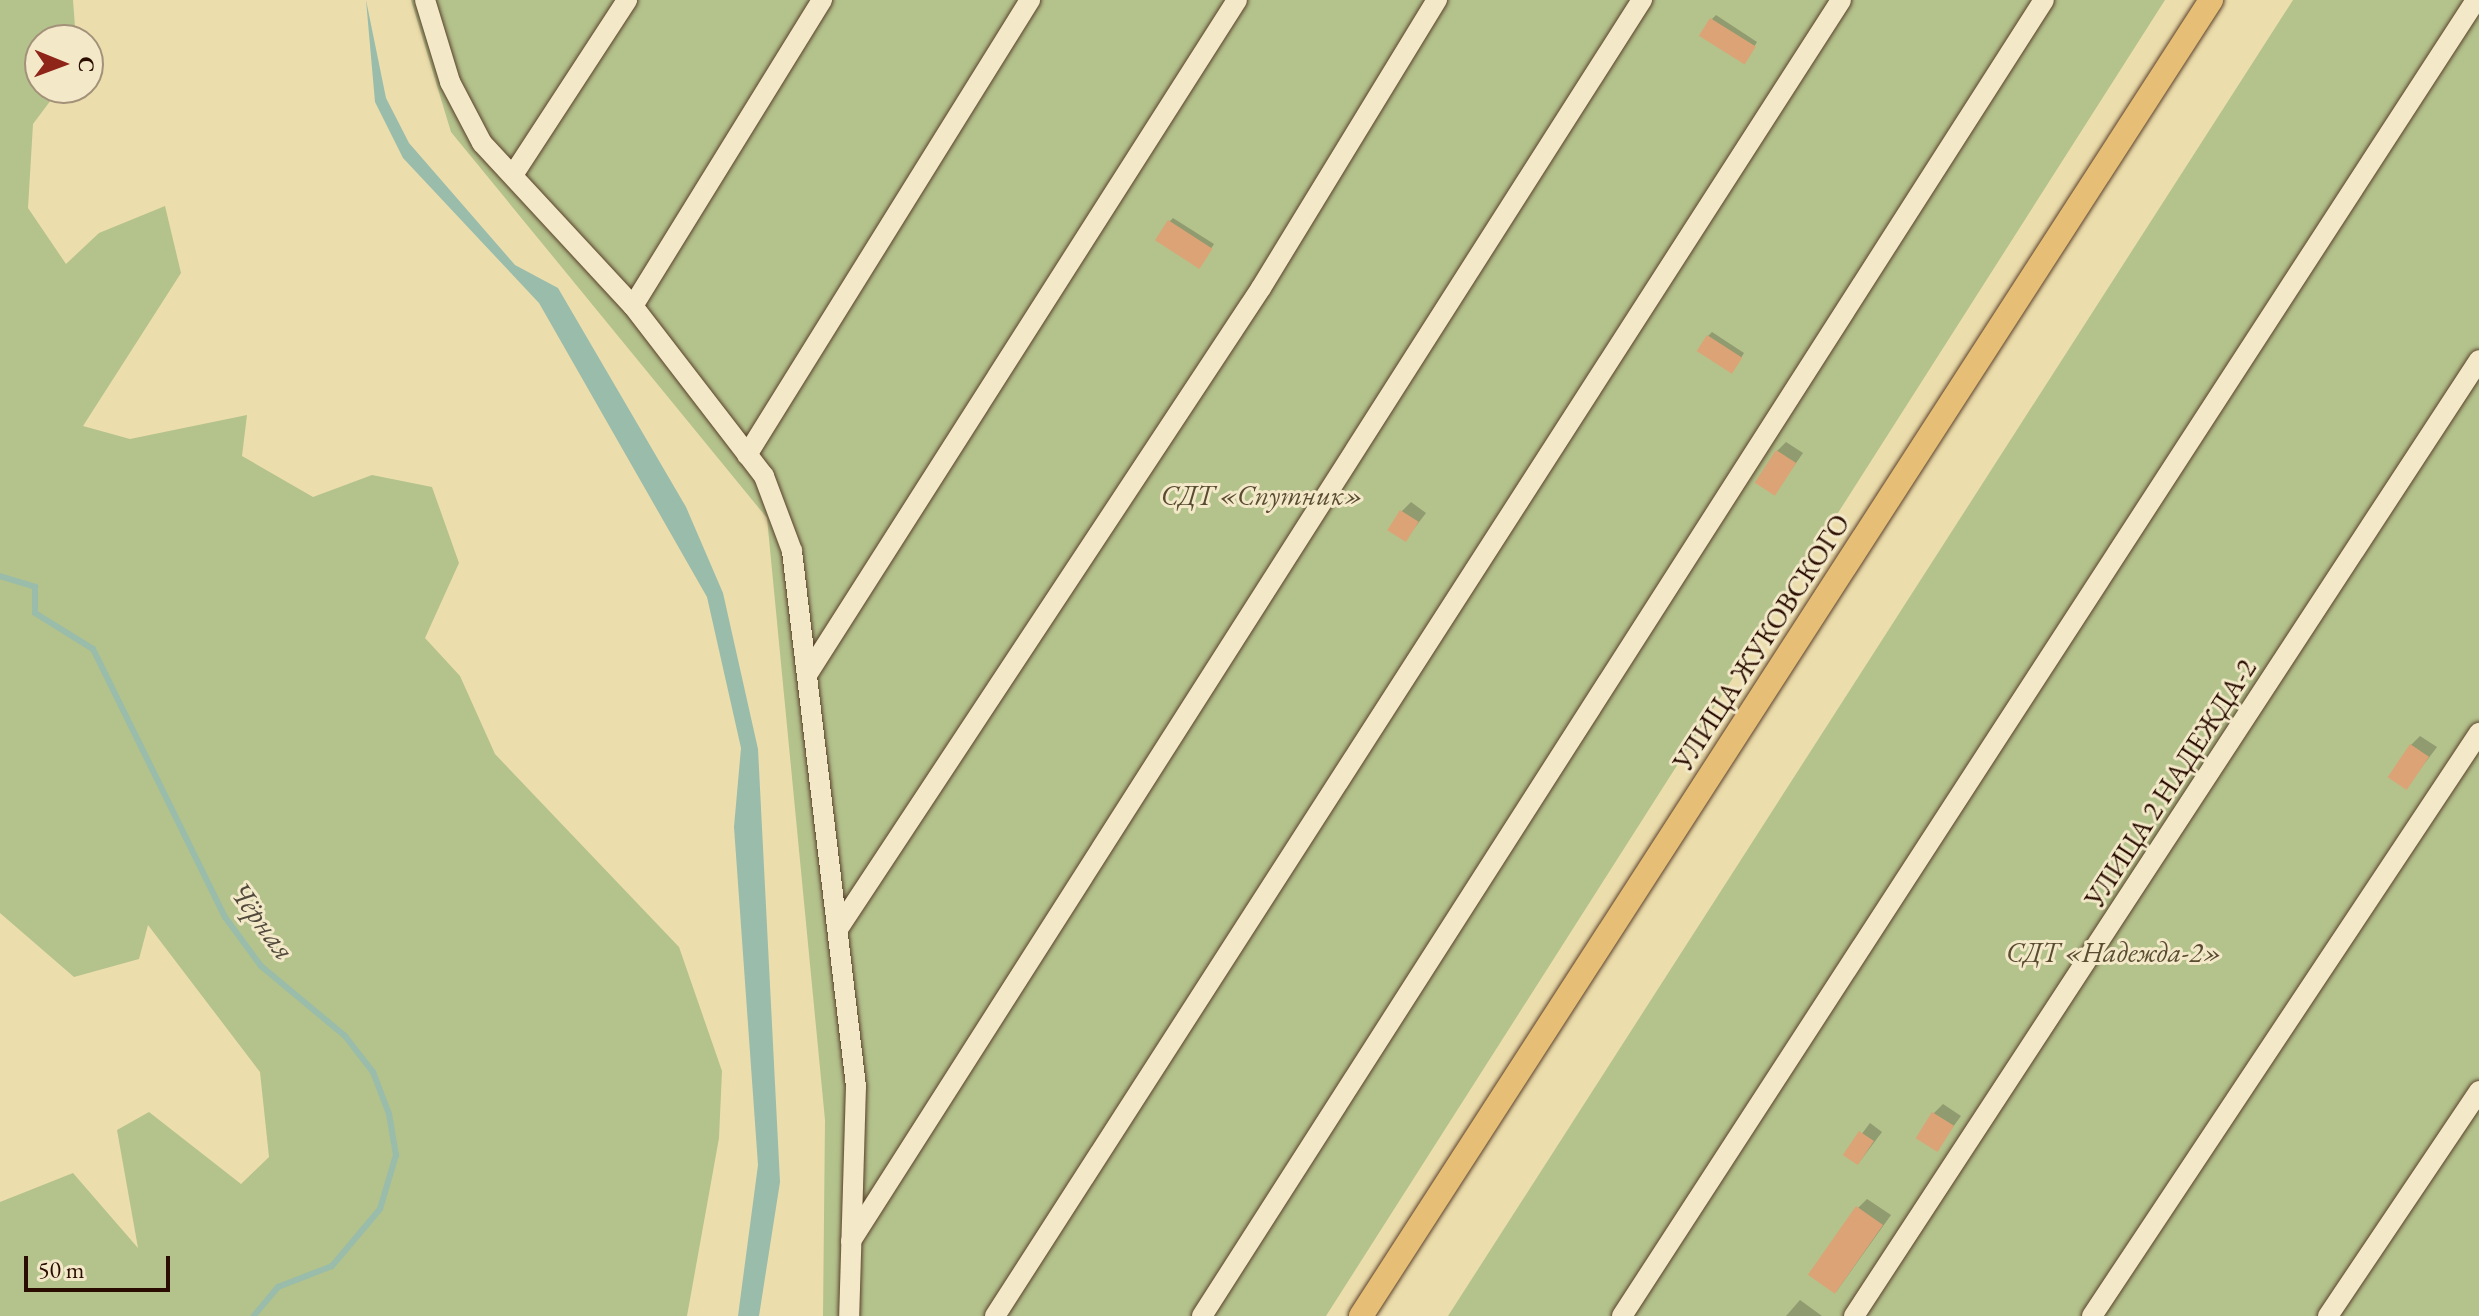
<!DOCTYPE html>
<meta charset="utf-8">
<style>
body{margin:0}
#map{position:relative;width:2479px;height:1316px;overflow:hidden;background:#ecddac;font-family:"EB Garamond",serif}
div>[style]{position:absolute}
.green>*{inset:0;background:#b4c28c}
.water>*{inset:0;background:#99bcab}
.shadow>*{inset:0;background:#0003;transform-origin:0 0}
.stream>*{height:6px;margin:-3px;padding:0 3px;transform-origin:3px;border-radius:3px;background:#99bcab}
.building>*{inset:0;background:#dca476;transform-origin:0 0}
.roads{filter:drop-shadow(0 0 2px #5a412b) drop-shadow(0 0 2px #5a412b)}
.minor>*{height:20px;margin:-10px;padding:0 10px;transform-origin:10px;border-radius:10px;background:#f3e9c9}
.major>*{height:24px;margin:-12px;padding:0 12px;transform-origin:12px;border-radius:12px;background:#e6be76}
span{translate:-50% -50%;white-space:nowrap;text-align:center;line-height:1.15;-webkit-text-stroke:6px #f3e9c9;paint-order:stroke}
.park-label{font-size:28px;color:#5a4c31;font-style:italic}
.street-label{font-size:28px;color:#2a0d00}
.water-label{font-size:30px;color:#514a3c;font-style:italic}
.north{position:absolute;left:24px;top:24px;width:80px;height:80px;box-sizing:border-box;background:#f3e9c9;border:2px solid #a39179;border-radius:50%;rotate:91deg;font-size:22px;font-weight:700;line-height:32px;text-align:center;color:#2a0d00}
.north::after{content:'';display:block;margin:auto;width:28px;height:36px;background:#8f2418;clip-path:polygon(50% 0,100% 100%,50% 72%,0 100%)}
.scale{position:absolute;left:24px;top:1256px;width:146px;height:36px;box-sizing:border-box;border:4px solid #2a0d00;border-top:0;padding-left:10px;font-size:24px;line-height:28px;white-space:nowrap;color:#2a0d00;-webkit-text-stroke:6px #f3e9c9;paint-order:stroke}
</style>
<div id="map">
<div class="green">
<div style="clip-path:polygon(0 0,73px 0,76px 40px,40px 40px,40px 88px,60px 88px,33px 124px,28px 208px,66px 264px,99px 233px,165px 206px,181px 273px,83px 426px,130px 439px,247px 415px,242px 456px,313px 497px,372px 475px,432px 487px,459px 563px,425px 638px,460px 676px,495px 754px,679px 947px,722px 1071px,719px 1138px,687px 1316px,0 1316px,0 1202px,73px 1173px,138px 1248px,117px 1130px,149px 1112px,241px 1184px,269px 1157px,260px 1072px,148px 925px,139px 959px,74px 977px,0 913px)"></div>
<div style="clip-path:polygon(411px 0,2165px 0,1326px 1316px,823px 1316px,825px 1120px,767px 518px,451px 132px)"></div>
<div style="clip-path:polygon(2293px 0,2479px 0,2479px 1316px,1448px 1316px)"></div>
</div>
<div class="water">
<div style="clip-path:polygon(366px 0,386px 98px,409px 143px,515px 265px,558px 288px,686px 507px,723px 593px,758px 749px,780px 1182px,759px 1316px,738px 1316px,758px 1165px,734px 827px,741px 748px,707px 597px,539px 303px,403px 158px,375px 102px)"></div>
</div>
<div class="shadow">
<div style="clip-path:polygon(1716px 15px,1757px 42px,1745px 61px,1712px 19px)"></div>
<div style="clip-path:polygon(1173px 218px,1214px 244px,1203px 261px,1169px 222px)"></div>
<div style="clip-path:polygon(1712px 332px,1744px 353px,1735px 368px,1708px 336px)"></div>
<div style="clip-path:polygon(1786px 442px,1803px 453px,1775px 493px,1777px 451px)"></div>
<div style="clip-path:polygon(1411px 502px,1426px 513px,1406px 539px,1402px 511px)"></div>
<div style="clip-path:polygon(2420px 736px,2437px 747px,2406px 788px,2411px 745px)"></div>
<div style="clip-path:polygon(1943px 1104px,1961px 1116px,1936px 1150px,1934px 1113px)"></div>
<div style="left:1870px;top:1123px;width:15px;height:40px;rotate:37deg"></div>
<div style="clip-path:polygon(1867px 1199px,1891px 1215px,1836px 1292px,1858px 1208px)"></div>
<div style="clip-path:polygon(1800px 1300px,1822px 1316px,1786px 1316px)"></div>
</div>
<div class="stream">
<div style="left:0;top:576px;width:37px;rotate:17deg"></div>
<div style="left:35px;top:587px;width:26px;rotate:90deg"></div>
<div style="left:35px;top:613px;width:68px;rotate:31.8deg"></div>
<div style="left:93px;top:649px;width:299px;rotate:63.8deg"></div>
<div style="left:225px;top:917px;width:61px;rotate:53.7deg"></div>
<div style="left:261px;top:966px;width:109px;rotate:39.8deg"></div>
<div style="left:345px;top:1036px;width:46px;rotate:52.1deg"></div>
<div style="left:373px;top:1072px;width:45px;rotate:69.1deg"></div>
<div style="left:389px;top:1114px;width:42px;rotate:80.3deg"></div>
<div style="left:396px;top:1155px;width:56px;rotate:106.5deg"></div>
<div style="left:380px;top:1209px;width:75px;rotate:130.1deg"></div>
<div style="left:332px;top:1266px;width:58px;rotate:158.7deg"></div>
<div style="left:278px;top:1287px;width:38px;rotate:130deg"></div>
</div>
<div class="building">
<div style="left:1710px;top:18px;width:54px;height:21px;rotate:32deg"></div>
<div style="left:1168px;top:220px;width:53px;height:24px;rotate:33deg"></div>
<div style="left:1707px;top:335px;width:42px;height:19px;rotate:33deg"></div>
<div style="left:1776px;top:450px;width:24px;height:39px;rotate:33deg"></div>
<div style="left:1400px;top:510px;width:22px;height:24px;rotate:32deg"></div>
<div style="left:2410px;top:744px;width:23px;height:40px;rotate:34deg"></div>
<div style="left:1932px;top:1112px;width:26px;height:31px;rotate:32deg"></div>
<div style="left:1859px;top:1131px;width:18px;height:29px;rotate:34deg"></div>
<div style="left:1856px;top:1206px;width:33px;height:84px;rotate:35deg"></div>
</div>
<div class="roads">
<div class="minor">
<div style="left:425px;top:0;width:86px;rotate:73deg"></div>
<div style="left:450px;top:82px;width:69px;rotate:62.3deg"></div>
<div style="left:482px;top:143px;width:222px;rotate:47.2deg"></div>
<div style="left:633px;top:306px;width:215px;rotate:52.4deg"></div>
<div style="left:764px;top:476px;width:80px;rotate:69.5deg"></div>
<div style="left:792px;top:551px;width:539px;rotate:83.18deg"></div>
<div style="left:856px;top:1086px;width:230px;rotate:91.7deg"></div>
<div style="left:513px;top:175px;width:209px;rotate:-56.9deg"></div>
<div style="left:633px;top:306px;width:360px;rotate:-58.3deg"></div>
<div style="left:747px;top:455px;width:536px;rotate:-58.12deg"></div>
<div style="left:807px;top:675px;width:800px;rotate:-57.5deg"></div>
<div style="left:838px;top:929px;width:768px;rotate:-56.58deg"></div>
<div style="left:1261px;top:288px;width:338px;rotate:-58.6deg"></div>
<div style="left:851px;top:1241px;width:1472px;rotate:-57.49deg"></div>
<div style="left:995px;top:1316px;width:1564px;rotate:-57.26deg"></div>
<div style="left:1202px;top:1316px;width:1562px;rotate:-57.39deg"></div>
<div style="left:1622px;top:1316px;width:1569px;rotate:-57.02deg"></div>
<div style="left:1854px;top:1316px;width:1142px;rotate:-56.82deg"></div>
<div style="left:2092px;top:1316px;width:700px;rotate:-56.42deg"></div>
<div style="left:2328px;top:1316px;width:271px;rotate:-56.1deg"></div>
</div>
<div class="major">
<div style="left:1361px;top:1316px;width:1567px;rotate:-57.14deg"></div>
</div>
</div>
<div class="park-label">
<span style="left:1262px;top:495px">СДТ «Спутник»</span>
<span style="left:2114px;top:952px">СДТ «Надежда-2»</span>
</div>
<div class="street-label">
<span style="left:1761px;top:642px;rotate:-57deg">УЛИЦА ЖУКОВСКОГО</span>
<span style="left:2170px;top:783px;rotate:-57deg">УЛИЦА 2 НАДЕЖДА-2</span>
</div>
<div class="water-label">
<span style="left:262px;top:921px;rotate:54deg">Чёрная</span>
</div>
<div class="north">С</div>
<div class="scale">50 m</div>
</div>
